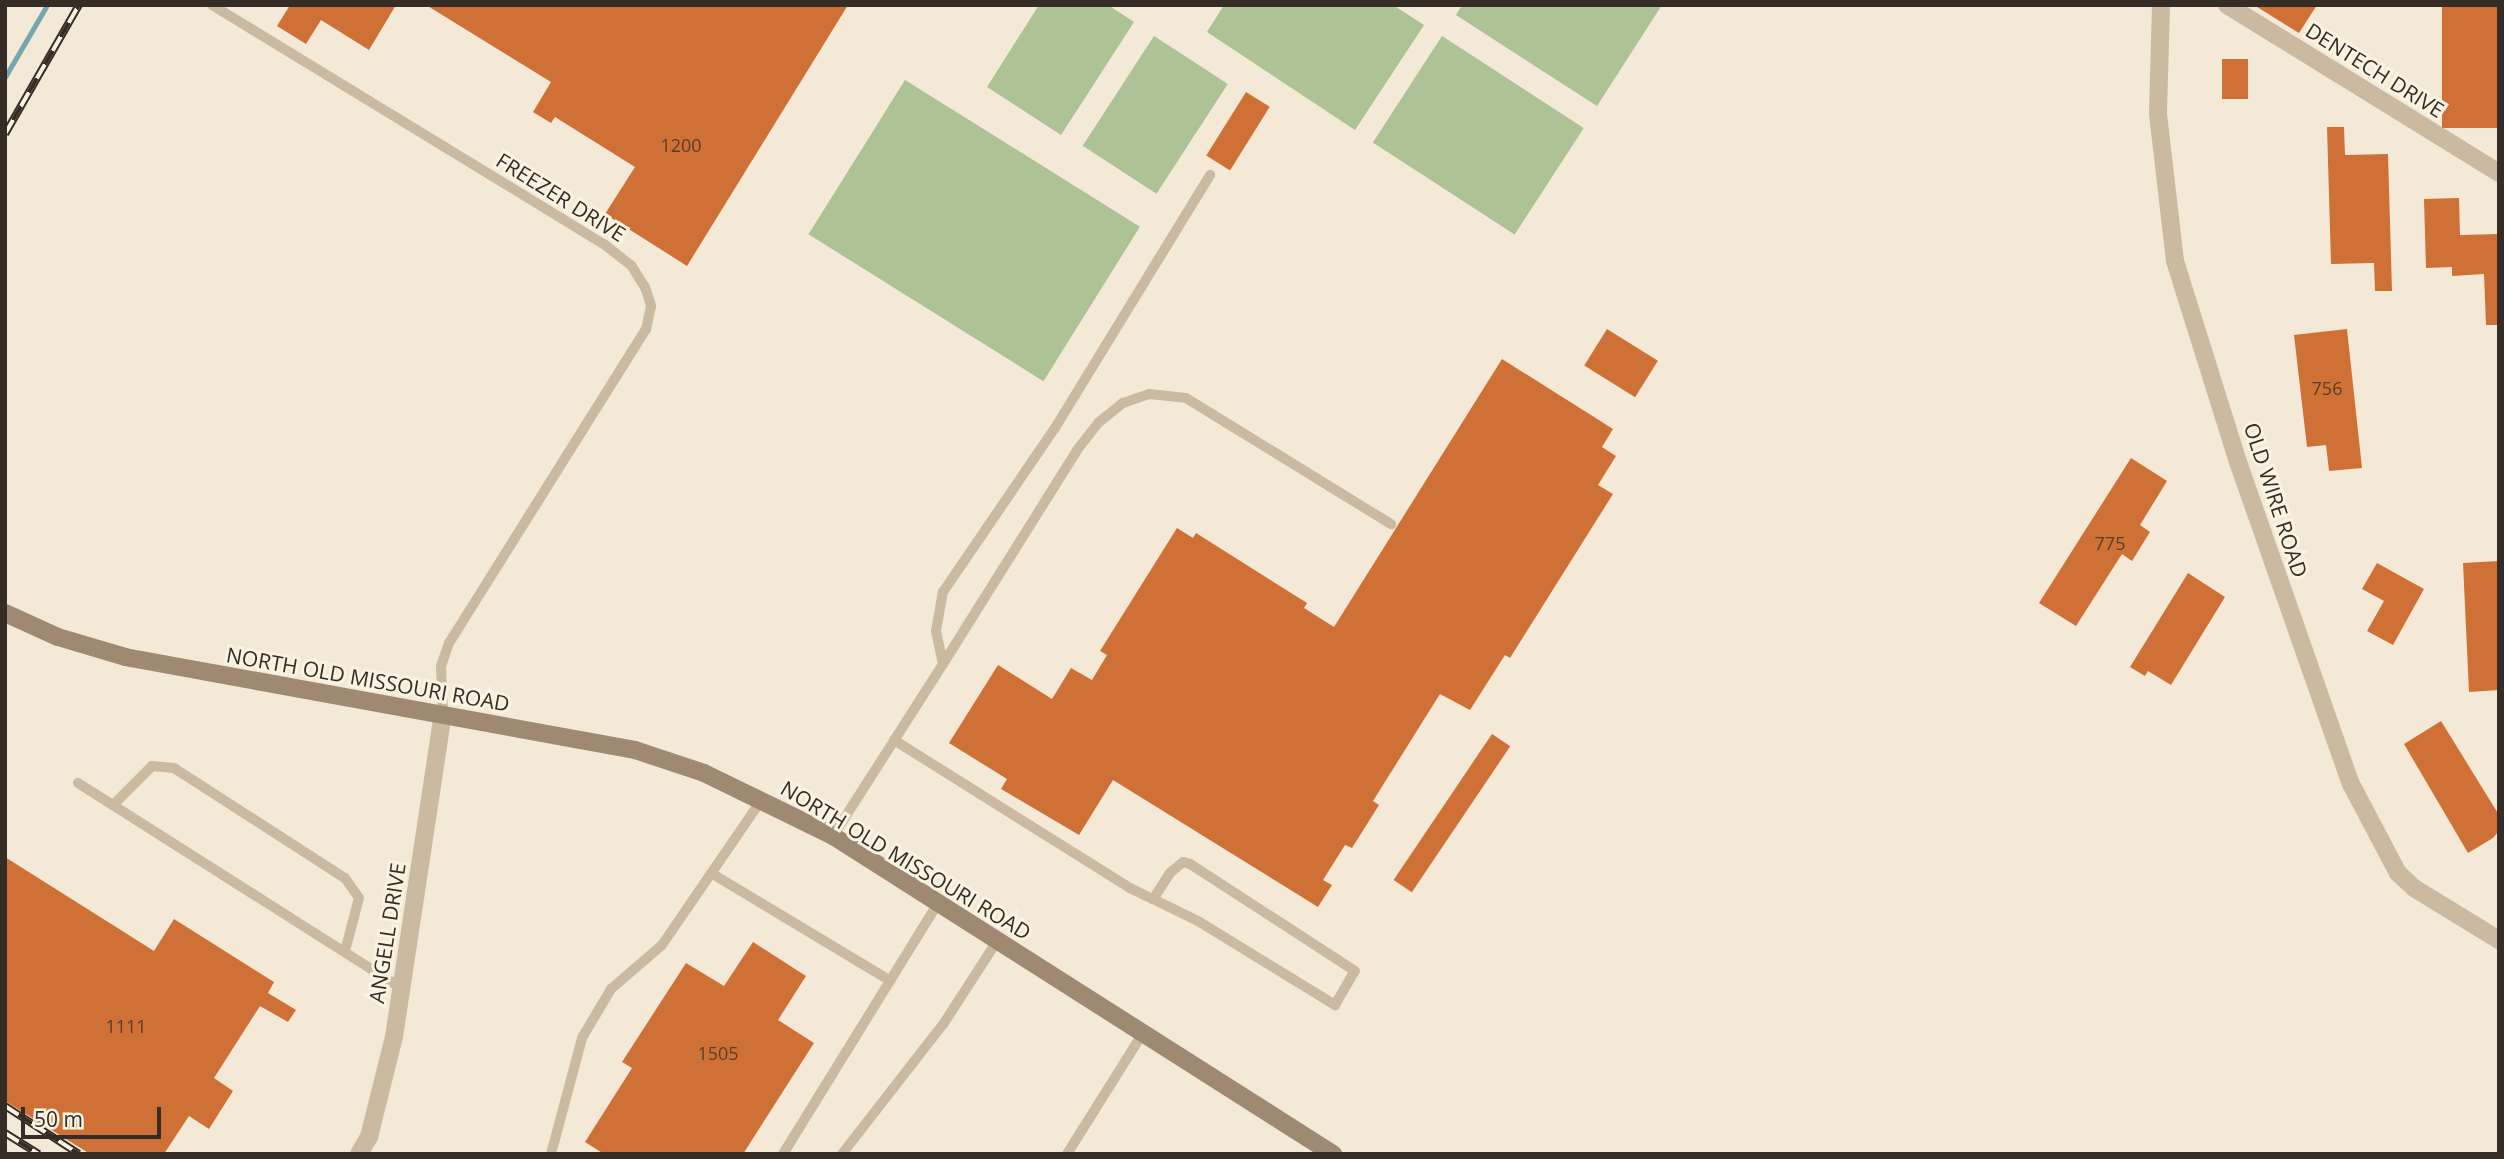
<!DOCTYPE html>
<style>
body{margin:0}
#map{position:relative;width:2504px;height:1159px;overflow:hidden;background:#f3e9d6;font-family:"Open Sans",sans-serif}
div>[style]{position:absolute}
.green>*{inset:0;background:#adc295;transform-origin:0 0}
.stream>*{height:5px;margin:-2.5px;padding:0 2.5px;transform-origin:2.5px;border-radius:2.5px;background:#73a6b1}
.building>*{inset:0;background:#cf7137;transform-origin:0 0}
.service>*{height:10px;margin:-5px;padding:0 5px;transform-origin:5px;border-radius:5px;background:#cbbaa1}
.minor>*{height:18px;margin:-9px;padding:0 9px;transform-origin:9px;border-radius:9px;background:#cbbaa1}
.secondary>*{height:18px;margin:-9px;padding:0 9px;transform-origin:9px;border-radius:9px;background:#9f8973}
.rail>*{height:8px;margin-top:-4px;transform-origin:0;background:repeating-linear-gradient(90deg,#faf3e2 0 16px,#352c25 0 32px);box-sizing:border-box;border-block:2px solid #352c25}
span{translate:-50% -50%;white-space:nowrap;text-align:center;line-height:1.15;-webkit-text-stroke:6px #faf3e2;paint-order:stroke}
.number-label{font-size:18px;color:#5c3d2a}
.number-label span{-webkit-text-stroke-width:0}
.street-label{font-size:21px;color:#352c25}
.frame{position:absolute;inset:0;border:7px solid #352c25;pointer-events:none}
.scale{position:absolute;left:21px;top:1107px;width:140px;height:32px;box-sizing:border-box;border:4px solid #352c25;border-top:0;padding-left:9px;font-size:21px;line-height:24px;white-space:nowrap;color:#352c25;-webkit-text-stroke:5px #faf3e2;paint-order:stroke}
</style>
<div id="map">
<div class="green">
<div style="clip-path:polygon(1039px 5px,1108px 5px,1134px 22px,1061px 135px,987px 87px)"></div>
<div style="clip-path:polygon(1224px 5px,1393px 5px,1424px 25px,1355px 130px,1207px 32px)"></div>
<div style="clip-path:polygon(1462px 5px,1662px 5px,1597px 106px,1456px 15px)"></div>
<div style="left:1154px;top:36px;width:88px;height:131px;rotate:33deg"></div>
<div style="left:1442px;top:36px;width:169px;height:127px;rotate:33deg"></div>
<div style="left:905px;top:80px;width:277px;height:182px;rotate:32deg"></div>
</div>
<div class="stream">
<div style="left:5px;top:77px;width:83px;rotate:-59.7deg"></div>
</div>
<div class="building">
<div style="clip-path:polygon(290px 5px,396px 5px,369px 50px,321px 20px,306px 44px,277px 26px)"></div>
<div style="clip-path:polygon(426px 5px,848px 5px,687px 266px,605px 214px,635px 167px,555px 117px,551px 123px,533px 112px,551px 82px)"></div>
<div style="clip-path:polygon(2254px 5px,2317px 5px,2299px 33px)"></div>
<div style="left:2442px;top:5px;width:57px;height:123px"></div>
<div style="left:2222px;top:59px;width:26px;height:40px"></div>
<div style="left:1246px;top:92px;width:28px;height:75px;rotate:32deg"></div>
<div style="clip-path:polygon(2327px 127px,2344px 127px,2345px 155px,2388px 154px,2392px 291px,2375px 291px,2374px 263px,2331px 264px)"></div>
<div style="clip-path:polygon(2459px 198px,2460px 235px,2499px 234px,2499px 325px,2486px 325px,2484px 274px,2452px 276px,2452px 267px,2426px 268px,2424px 199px)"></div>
<div style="left:1607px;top:329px;width:60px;height:43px;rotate:32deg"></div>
<div style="clip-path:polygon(2347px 329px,2362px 468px,2329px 471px,2326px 445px,2307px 447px,2294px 335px)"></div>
<div style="clip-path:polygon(1502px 359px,1613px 429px,1602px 447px,1616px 456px,1598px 485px,1613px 494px,1510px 658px,1505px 655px,1470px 710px,1440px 694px,1373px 801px,1379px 805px,1352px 848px,1345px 845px,1323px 880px,1332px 885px,1318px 907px,1113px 780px,1079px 835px,1001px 789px,1007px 779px,949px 743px,998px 665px,1052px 699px,1071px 668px,1092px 680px,1107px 655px,1100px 651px,1177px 528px,1193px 538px,1196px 533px,1307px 603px,1304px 608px,1334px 627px)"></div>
<div style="clip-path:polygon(2131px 458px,2167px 481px,2140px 525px,2150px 532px,2132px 561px,2122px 554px,2076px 626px,2039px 603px)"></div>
<div style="clip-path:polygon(2499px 561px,2499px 690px,2469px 692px,2463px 563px)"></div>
<div style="clip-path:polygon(2377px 563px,2424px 589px,2393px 645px,2367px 631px,2384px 601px,2362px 589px)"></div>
<div style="clip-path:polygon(2188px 573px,2225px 597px,2171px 685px,2148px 671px,2145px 676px,2130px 667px)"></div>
<div style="clip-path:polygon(2441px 721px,2499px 815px,2499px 831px,2493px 838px,2468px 853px,2404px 744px)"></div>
<div style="left:1492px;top:734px;width:22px;height:176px;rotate:34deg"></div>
<div style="clip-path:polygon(5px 857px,154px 951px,174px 919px,274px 982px,268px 993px,296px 1010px,288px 1022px,260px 1006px,214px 1078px,233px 1091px,209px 1129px,189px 1116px,164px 1154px,90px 1154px,5px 1101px)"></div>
<div style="clip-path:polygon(753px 942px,806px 976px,778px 1020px,814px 1043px,743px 1154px,604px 1154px,585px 1142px,632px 1068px,622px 1062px,686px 963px,724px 986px)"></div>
</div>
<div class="service">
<div style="left:212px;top:5px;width:460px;rotate:31.4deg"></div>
<div style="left:605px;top:245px;width:33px;rotate:38deg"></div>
<div style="left:631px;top:265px;width:26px;rotate:58deg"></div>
<div style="left:645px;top:287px;width:20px;rotate:72deg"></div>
<div style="left:651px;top:306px;width:24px;rotate:102deg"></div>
<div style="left:646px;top:329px;width:371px;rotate:122.1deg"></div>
<div style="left:449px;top:643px;width:24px;rotate:109deg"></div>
<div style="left:441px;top:666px;width:48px;rotate:87.6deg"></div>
<div style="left:943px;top:664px;width:252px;rotate:-57.9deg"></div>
<div style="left:1077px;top:450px;width:34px;rotate:-52deg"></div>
<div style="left:1098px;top:423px;width:32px;rotate:-39deg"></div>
<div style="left:1123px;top:403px;width:28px;rotate:-19deg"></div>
<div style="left:1149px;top:394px;width:37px;rotate:6deg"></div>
<div style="left:1186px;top:398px;width:241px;rotate:31.6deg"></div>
<div style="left:894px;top:740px;width:279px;rotate:32.1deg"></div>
<div style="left:1130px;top:888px;width:25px;rotate:26deg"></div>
<div style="left:1153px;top:899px;width:50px;rotate:26.1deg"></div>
<div style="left:1198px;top:921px;width:161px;rotate:31.5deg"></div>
<div style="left:1335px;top:1005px;width:39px;rotate:-60deg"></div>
<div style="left:1355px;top:971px;width:197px;rotate:-147deg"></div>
<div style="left:1190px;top:864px;width:7px;rotate:-164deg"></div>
<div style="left:1183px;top:862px;width:17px;rotate:140deg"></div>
<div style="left:1170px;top:873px;width:31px;rotate:123deg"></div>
<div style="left:78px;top:783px;width:384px;rotate:32.4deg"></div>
<div style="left:113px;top:805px;width:55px;rotate:-45deg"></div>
<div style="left:152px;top:766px;width:22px;rotate:5deg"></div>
<div style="left:174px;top:768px;width:203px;rotate:32.8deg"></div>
<div style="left:345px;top:878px;width:24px;rotate:55deg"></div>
<div style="left:359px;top:898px;width:55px;rotate:104.8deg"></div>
<div style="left:833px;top:836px;width:204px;rotate:-57.4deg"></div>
<div style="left:943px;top:664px;width:34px;rotate:-102deg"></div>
<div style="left:936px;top:631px;width:40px;rotate:-80deg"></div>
<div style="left:943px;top:592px;width:199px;rotate:-55.7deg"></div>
<div style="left:1055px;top:428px;width:297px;rotate:-58.5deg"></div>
<div style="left:711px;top:873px;width:208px;rotate:31deg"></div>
<div style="left:551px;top:1154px;width:120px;rotate:-75deg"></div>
<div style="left:582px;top:1038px;width:57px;rotate:-59.4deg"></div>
<div style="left:611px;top:989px;width:67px;rotate:-40.8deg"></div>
<div style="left:662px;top:945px;width:177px;rotate:-55.6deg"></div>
<div style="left:783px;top:1154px;width:295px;rotate:-58.3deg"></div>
<div style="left:842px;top:1154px;width:166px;rotate:-52.1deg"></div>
<div style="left:944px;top:1023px;width:98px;rotate:-57.1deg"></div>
<div style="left:1067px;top:1154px;width:143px;rotate:-57.9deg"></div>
</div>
<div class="minor">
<div style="left:2161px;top:5px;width:109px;rotate:91.6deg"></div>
<div style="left:2158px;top:114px;width:148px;rotate:83.4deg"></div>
<div style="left:2175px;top:261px;width:211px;rotate:72.6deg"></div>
<div style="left:2238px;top:462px;width:341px;rotate:70.7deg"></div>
<div style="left:2351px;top:784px;width:101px;rotate:62.2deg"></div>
<div style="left:2398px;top:873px;width:22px;rotate:43deg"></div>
<div style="left:2414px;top:888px;width:100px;rotate:31.5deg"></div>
<div style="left:2227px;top:5px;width:320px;rotate:31.7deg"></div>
<div style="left:359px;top:1154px;width:20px;rotate:-60deg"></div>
<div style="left:369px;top:1137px;width:103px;rotate:-76deg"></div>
<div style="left:394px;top:1037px;width:327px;rotate:-81.4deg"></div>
</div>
<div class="secondary">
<div style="left:5px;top:613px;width:58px;rotate:24.4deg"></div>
<div style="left:58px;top:637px;width:70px;rotate:16.6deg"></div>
<div style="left:125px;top:657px;width:518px;rotate:10.33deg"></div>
<div style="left:635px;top:750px;width:73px;rotate:18.4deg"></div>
<div style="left:704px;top:773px;width:144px;rotate:26deg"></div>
<div style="left:833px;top:836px;width:593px;rotate:32.46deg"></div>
</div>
<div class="rail">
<div style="left:5px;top:134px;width:149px;rotate:-60.2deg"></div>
<div style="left:5px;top:1106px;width:88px;rotate:33deg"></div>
<div style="left:5px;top:1133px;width:40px;rotate:32deg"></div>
</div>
<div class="number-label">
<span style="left:681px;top:145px">1200</span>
<span style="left:2327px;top:388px">756</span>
<span style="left:2110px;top:543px">775</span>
<span style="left:126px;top:1026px">1111</span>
<span style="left:718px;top:1053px">1505</span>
</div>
<div class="street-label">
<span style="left:2375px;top:70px;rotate:32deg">DENTECH DRIVE</span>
<span style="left:561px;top:197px;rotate:32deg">FREEZER DRIVE</span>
<span style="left:2276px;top:500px;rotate:72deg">OLD WIRE ROAD</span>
<span style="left:368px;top:679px;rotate:10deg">NORTH OLD MISSOURI ROAD</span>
<span style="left:906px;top:860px;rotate:31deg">NORTH OLD MISSOURI ROAD</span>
<span style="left:387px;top:933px;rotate:-81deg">ANGELL DRIVE</span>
</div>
<div class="frame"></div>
<div class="scale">50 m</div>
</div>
